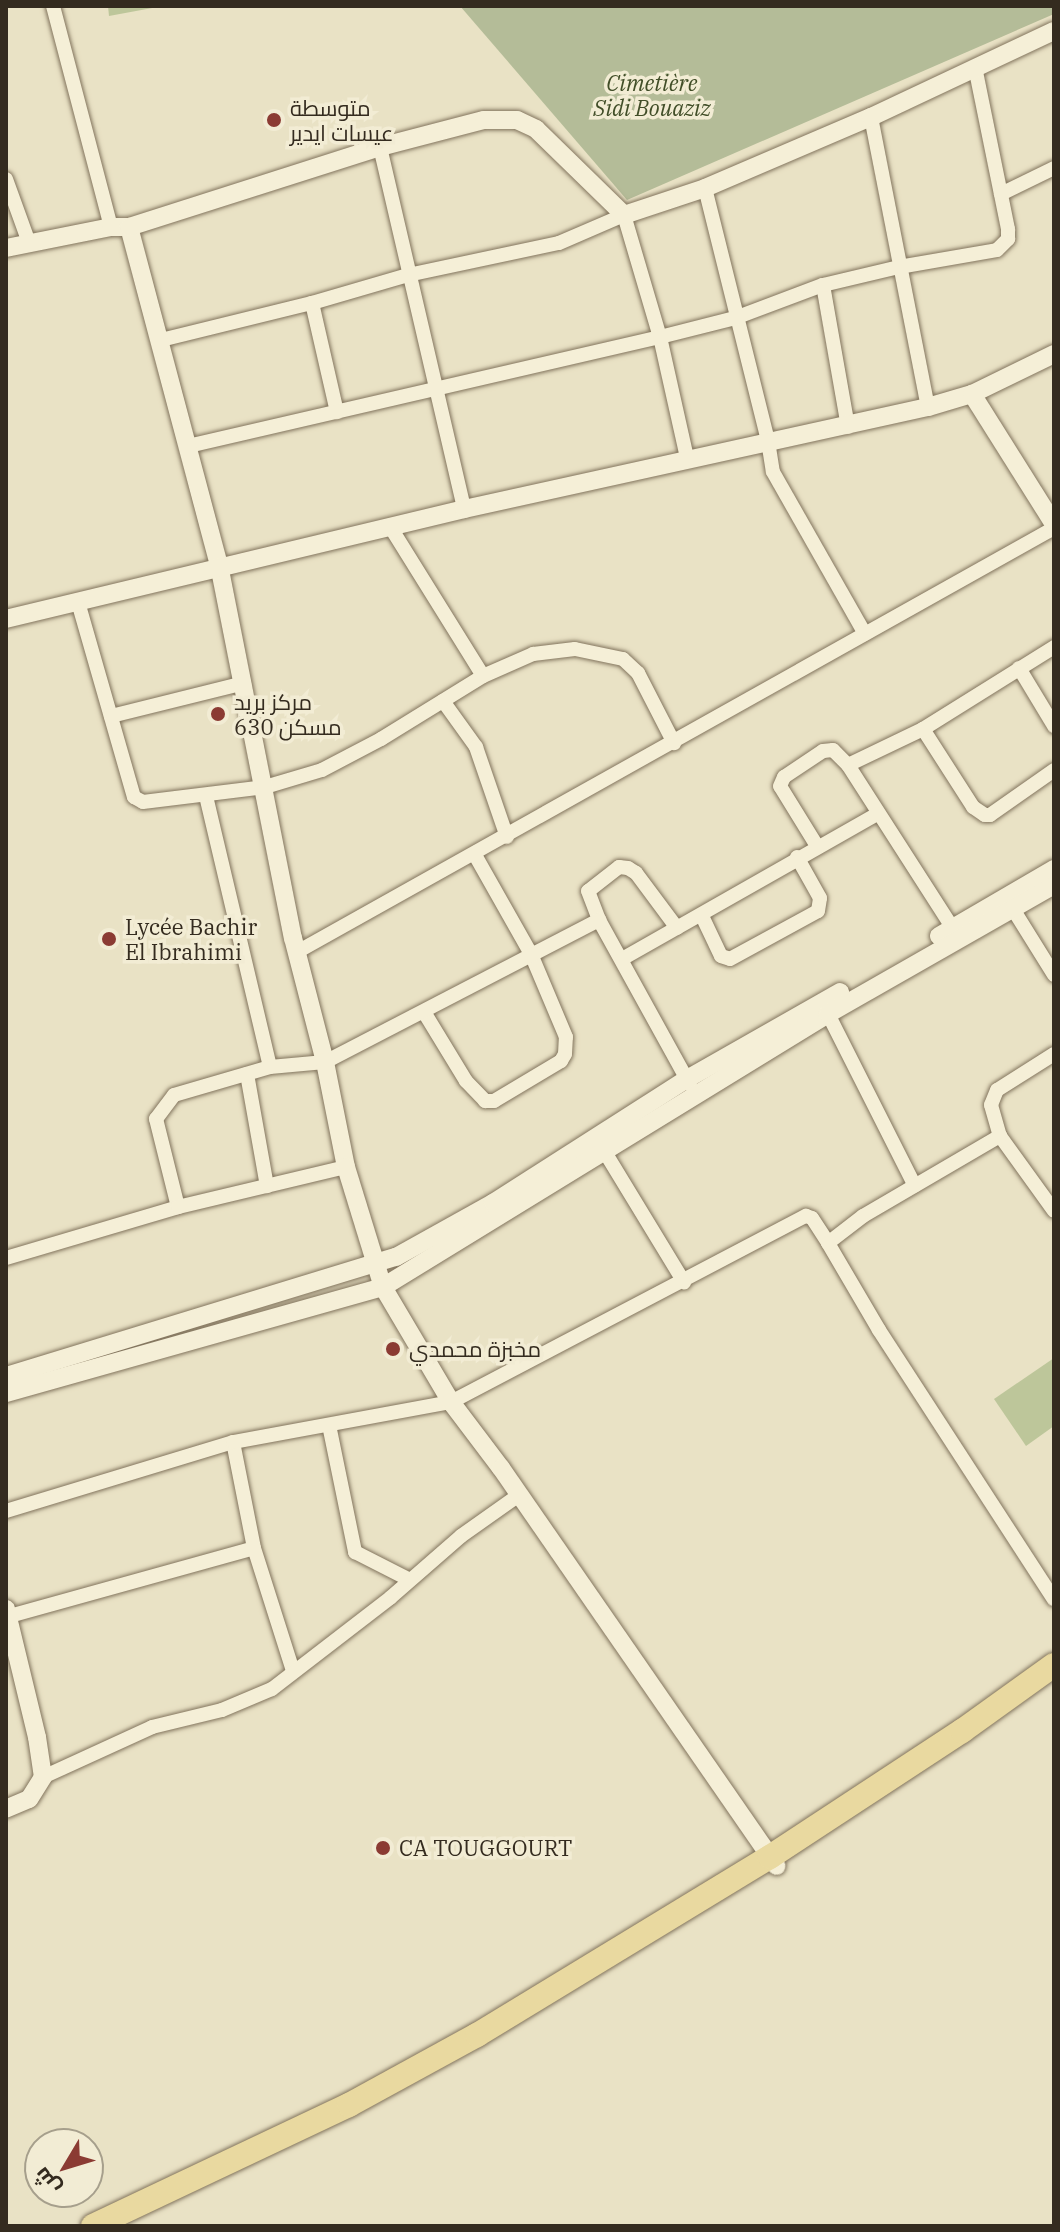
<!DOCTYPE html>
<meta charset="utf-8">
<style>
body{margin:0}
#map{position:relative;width:1060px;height:2232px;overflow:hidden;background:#e9e2c5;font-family:"IBM Plex Serif",Cairo,serif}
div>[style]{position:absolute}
.green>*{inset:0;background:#bdc69a}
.cemetery>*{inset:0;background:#b4bc98}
.roads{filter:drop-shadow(0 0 2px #82745d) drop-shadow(0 0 2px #82745d)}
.minor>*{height:14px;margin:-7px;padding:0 7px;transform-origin:7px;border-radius:7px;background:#f5efd7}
.tertiary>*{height:18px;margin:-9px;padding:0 9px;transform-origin:9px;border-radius:9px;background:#f5efd7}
.primary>*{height:24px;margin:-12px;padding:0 12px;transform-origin:12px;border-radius:12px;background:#e9d9a0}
.dots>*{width:22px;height:22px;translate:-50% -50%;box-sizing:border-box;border:4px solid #f2ecd4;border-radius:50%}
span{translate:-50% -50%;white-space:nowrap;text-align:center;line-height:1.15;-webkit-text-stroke:7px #f2ecd4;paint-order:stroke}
.park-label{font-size:22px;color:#414e28;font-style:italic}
.poi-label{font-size:22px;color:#342b1f}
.left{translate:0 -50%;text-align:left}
.frame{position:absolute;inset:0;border:8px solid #342b1f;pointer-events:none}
.north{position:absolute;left:24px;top:2128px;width:80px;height:80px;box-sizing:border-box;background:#f2ecd4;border:2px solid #a69f8c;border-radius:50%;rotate:232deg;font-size:22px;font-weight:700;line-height:32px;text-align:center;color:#342b1f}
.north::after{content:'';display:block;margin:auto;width:28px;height:36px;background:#8b3b33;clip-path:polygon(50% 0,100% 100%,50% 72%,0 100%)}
</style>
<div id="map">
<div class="green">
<div style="clip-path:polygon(108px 6px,163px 6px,109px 16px)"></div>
<div style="clip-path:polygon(1054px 1358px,1054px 1426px,1026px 1446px,994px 1399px)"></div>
</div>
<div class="cemetery">
<div style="clip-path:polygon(460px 6px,1054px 6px,1054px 14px,627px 200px)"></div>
</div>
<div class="roads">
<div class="minor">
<div style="left:53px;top:6px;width:228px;rotate:75.3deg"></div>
<div style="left:871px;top:117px;width:296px;rotate:78.9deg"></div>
<div style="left:380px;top:147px;width:372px;rotate:76.9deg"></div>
<div style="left:6px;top:179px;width:68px;rotate:70.2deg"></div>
<div style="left:705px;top:188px;width:261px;rotate:76deg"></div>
<div style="left:768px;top:441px;width:31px;rotate:81deg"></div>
<div style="left:773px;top:472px;width:186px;rotate:60.4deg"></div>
<div style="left:1001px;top:194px;width:59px;rotate:-26.1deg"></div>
<div style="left:823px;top:285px;width:144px;rotate:80deg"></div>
<div style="left:312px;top:303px;width:112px;rotate:77.1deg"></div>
<div style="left:161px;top:340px;width:155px;rotate:-13.8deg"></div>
<div style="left:312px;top:303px;width:100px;rotate:-16.3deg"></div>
<div style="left:408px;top:275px;width:154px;rotate:-12deg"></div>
<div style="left:559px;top:243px;width:71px;rotate:-23.3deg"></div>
<div style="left:624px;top:215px;width:127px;rotate:73.6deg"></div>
<div style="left:660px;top:337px;width:124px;rotate:77.4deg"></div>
<div style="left:188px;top:446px;width:484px;rotate:-13deg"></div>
<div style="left:660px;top:337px;width:77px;rotate:-14.2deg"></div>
<div style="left:735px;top:318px;width:94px;rotate:-20.6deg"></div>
<div style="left:823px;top:285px;width:78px;rotate:-13.3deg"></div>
<div style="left:899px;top:267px;width:99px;rotate:-9.8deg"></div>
<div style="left:997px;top:250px;width:16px;rotate:-45deg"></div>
<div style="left:1008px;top:239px;width:10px;rotate:-90deg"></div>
<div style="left:1008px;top:229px;width:165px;rotate:-101.5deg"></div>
<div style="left:391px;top:528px;width:174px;rotate:58.1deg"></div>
<div style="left:78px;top:602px;width:203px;rotate:74deg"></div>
<div style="left:134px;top:797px;width:10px;rotate:29deg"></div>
<div style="left:143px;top:802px;width:123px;rotate:-7deg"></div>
<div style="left:265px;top:787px;width:59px;rotate:-16.6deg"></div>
<div style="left:322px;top:770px;width:67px;rotate:-27.7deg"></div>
<div style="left:381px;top:739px;width:120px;rotate:-31.7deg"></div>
<div style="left:483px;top:676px;width:55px;rotate:-23.7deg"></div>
<div style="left:533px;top:654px;width:42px;rotate:-6.8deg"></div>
<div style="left:575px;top:649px;width:49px;rotate:11.8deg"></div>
<div style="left:623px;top:659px;width:21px;rotate:43deg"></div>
<div style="left:638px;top:673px;width:79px;rotate:62.8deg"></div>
<div style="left:1019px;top:668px;width:68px;rotate:58.9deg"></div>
<div style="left:443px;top:701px;width:57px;rotate:54.3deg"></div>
<div style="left:476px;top:747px;width:95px;rotate:71deg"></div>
<div style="left:111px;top:716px;width:137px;rotate:-13.9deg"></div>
<div style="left:923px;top:729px;width:93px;rotate:57.3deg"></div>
<div style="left:973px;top:807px;width:14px;rotate:34deg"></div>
<div style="left:985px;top:815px;width:5px"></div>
<div style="left:990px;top:815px;width:78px;rotate:-35.1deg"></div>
<div style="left:848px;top:765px;width:83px;rotate:-25.6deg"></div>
<div style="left:923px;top:729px;width:155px;rotate:-32deg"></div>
<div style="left:206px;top:796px;width:278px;rotate:76.7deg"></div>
<div style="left:817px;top:846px;width:70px;rotate:-121.7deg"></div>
<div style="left:780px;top:786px;width:10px;rotate:-66deg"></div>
<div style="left:784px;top:777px;width:47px;rotate:-33.7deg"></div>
<div style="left:823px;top:751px;width:10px;rotate:-6deg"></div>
<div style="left:833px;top:750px;width:21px;rotate:45deg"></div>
<div style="left:848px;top:765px;width:202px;rotate:57.3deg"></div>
<div style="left:1008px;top:901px;width:87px;rotate:58.1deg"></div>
<div style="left:702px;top:916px;width:44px;rotate:64.6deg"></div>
<div style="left:721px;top:956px;width:9px;rotate:18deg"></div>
<div style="left:730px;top:959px;width:100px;rotate:-28.6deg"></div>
<div style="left:818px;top:911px;width:13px;rotate:-81deg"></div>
<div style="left:820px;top:898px;width:47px;rotate:-119.3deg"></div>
<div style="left:677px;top:928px;width:69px;rotate:-126.7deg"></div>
<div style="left:636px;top:873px;width:9px;rotate:-148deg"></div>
<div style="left:628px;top:868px;width:9px;rotate:-174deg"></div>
<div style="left:619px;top:867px;width:39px;rotate:142deg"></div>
<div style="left:588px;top:891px;width:31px;rotate:69deg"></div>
<div style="left:599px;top:920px;width:188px;rotate:61.1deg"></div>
<div style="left:297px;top:952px;width:868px;rotate:-29.25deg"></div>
<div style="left:622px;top:959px;width:293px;rotate:-29.6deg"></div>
<div style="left:825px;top:1008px;width:199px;rotate:63.2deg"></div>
<div style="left:424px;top:1012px;width:81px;rotate:58.7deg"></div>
<div style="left:466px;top:1081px;width:28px;rotate:46deg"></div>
<div style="left:485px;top:1101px;width:9px"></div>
<div style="left:494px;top:1101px;width:78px;rotate:-30.8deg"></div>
<div style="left:561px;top:1061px;width:8px;rotate:-60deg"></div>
<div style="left:565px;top:1054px;width:17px;rotate:-87deg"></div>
<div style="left:566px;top:1037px;width:90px;rotate:-112.9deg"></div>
<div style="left:531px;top:954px;width:114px;rotate:-119.5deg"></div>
<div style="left:1054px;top:1054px;width:67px;rotate:147.7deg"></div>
<div style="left:997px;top:1090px;width:16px;rotate:112deg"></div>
<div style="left:991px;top:1105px;width:32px;rotate:74deg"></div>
<div style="left:1000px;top:1136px;width:92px;rotate:54.2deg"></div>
<div style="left:247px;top:1074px;width:114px;rotate:79.9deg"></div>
<div style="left:600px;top:1144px;width:162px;rotate:58.7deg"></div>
<div style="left:178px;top:1207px;width:91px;rotate:-104deg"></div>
<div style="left:156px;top:1119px;width:30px;rotate:-53deg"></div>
<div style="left:174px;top:1095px;width:100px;rotate:-16.3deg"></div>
<div style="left:270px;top:1067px;width:55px;rotate:-5.2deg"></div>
<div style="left:325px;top:1062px;width:309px;rotate:-27.4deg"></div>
<div style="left:828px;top:1243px;width:44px;rotate:-37.6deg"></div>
<div style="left:863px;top:1216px;width:159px;rotate:-30.3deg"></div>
<div style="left:6px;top:1258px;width:179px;rotate:-16.5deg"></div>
<div style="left:178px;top:1207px;width:173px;rotate:-13.4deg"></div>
<div style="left:329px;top:1425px;width:130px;rotate:78.4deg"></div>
<div style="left:355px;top:1552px;width:59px;rotate:27deg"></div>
<div style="left:233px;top:1442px;width:108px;rotate:78.8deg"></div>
<div style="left:254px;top:1548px;width:129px;rotate:72.4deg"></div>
<div style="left:6px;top:1511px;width:237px;rotate:-16.9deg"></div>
<div style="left:233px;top:1442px;width:222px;rotate:-10.4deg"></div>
<div style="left:451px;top:1402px;width:401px;rotate:-27.7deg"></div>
<div style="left:806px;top:1216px;width:6px;rotate:18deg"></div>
<div style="left:812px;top:1218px;width:30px;rotate:57deg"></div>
<div style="left:828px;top:1243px;width:101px;rotate:59.6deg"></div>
<div style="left:879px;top:1330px;width:321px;rotate:57deg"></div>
<div style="left:6px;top:1617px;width:257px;rotate:-15.5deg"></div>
<div style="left:43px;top:1777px;width:120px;rotate:-24.6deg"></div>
<div style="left:152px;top:1727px;width:72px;rotate:-13.7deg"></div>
<div style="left:222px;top:1710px;width:54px;rotate:-22.8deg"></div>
<div style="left:272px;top:1689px;width:149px;rotate:-37.6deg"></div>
<div style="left:390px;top:1598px;width:94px;rotate:-41.1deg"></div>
<div style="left:461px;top:1536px;width:71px;rotate:-35.3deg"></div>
</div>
<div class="tertiary">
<div style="left:129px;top:227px;width:355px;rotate:75.1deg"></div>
<div style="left:220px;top:570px;width:375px;rotate:78.8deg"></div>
<div style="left:293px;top:938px;width:128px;rotate:75.5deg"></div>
<div style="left:325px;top:1062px;width:107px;rotate:78.7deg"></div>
<div style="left:346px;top:1167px;width:126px;rotate:72.9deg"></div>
<div style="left:383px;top:1287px;width:134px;rotate:59.4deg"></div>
<div style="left:451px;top:1402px;width:83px;rotate:52.9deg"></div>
<div style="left:501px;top:1468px;width:484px;rotate:55.3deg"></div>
<div style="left:6px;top:248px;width:107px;rotate:-11.3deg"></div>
<div style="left:111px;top:227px;width:18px"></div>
<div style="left:129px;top:227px;width:263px;rotate:-17.7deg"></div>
<div style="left:380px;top:147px;width:107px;rotate:-14.6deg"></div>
<div style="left:484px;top:120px;width:33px"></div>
<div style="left:517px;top:120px;width:21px;rotate:25deg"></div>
<div style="left:536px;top:129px;width:123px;rotate:44.3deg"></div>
<div style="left:624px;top:215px;width:85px;rotate:-18.4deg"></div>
<div style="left:705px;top:188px;width:181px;rotate:-23.2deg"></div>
<div style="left:871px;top:117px;width:202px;rotate:-25.2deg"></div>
<div style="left:972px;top:394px;width:154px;rotate:57.8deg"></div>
<div style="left:6px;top:619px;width:471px;rotate:-13.5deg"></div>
<div style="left:464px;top:509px;width:475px;rotate:-12.4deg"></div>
<div style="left:928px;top:407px;width:46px;rotate:-16.5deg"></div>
<div style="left:972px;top:394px;width:91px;rotate:-26deg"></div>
<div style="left:939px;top:936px;width:133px;rotate:-30.2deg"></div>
<div style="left:6px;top:1376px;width:408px;rotate:-17deg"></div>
<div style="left:396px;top:1257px;width:111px;rotate:-29.1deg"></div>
<div style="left:493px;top:1203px;width:230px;rotate:-32.6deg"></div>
<div style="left:687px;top:1079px;width:176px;rotate:-29.6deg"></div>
<div style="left:6px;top:1393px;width:392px;rotate:-15.7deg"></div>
<div style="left:383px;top:1287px;width:522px;rotate:-31.53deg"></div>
<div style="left:828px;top:1014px;width:260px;rotate:-29.7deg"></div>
<div style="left:6px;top:1609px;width:132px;rotate:76.4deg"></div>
<div style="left:37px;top:1737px;width:40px;rotate:81.5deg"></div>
<div style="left:43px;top:1777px;width:26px;rotate:122deg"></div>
<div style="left:29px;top:1799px;width:25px;rotate:157deg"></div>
</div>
<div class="primary">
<div style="left:93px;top:2226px;width:283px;rotate:-25.3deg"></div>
<div style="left:349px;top:2105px;width:146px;rotate:-28.7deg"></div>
<div style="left:477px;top:2035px;width:343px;rotate:-31.3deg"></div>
<div style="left:770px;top:1857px;width:230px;rotate:-33.3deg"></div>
<div style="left:962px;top:1731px;width:113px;rotate:-35.7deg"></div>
</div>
</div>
<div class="dots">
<div style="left:274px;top:120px;background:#8b3b33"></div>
<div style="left:218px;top:714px;background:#8b3b33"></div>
<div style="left:109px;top:939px;background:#8b3b33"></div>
<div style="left:393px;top:1349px;background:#8b3b33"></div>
<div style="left:383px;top:1848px;background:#8b3b33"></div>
</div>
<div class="park-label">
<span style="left:652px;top:95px">Cimetière<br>Sidi Bouaziz</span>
</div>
<div class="poi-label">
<span class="left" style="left:290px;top:120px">متوسطة<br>عيسات ايدير</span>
<span class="left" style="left:234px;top:714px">مركز بريد<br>630 مسكن</span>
<span class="left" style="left:125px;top:939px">Lycée Bachir<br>El Ibrahimi</span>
<span class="left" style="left:409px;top:1349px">مخبزة محمدي</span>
<span class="left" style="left:399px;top:1848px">CA TOUGGOURT</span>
</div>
<div class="frame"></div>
<div class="north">ش</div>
</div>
